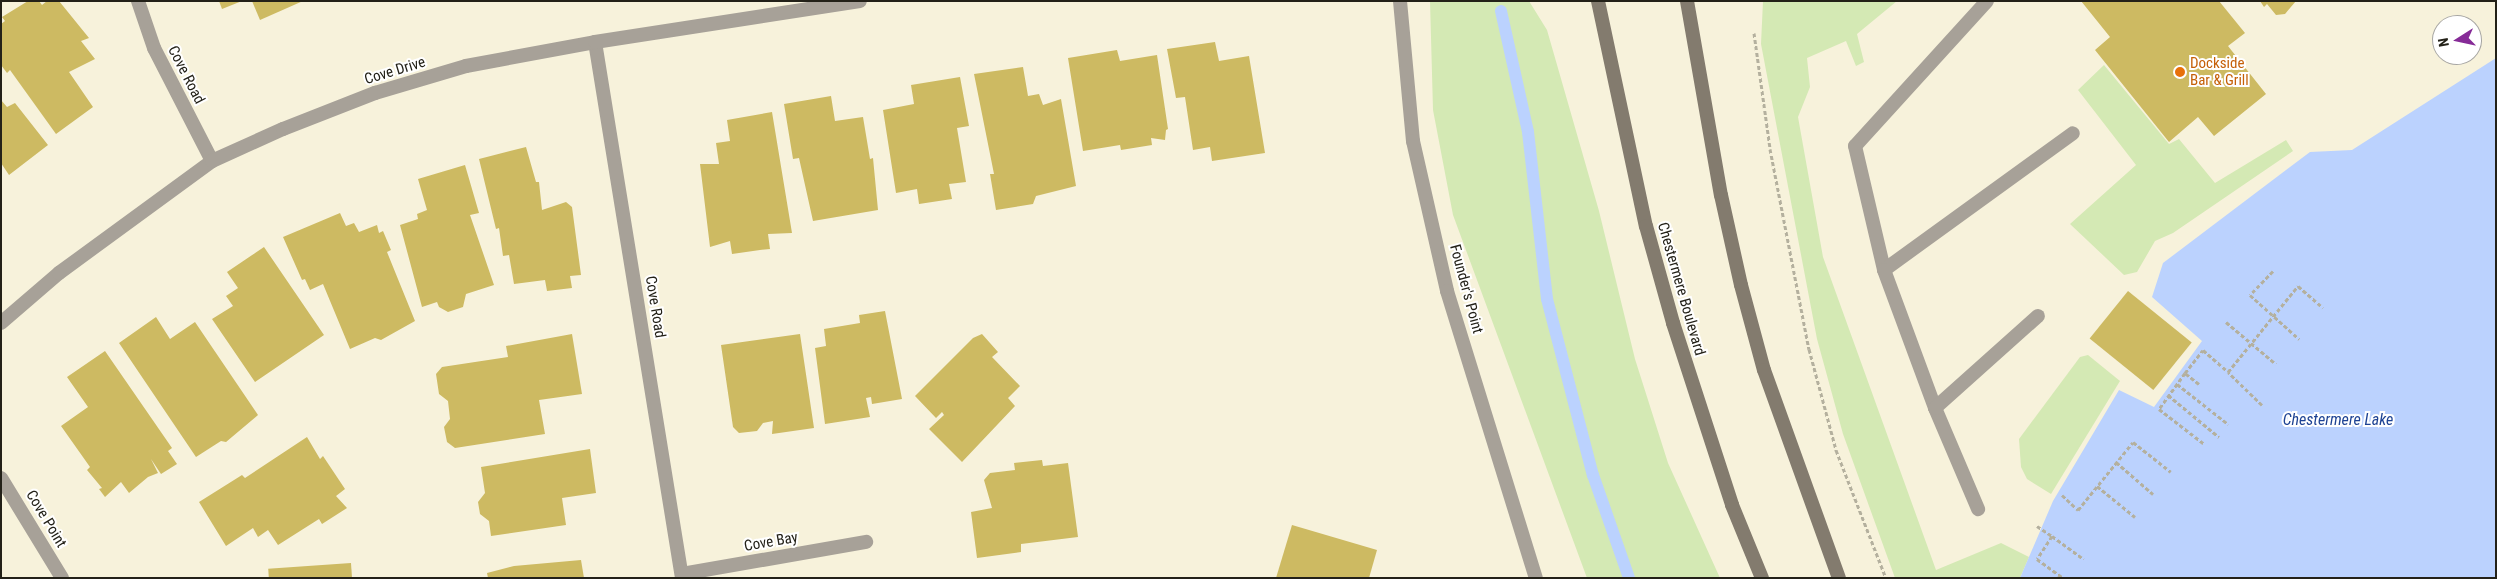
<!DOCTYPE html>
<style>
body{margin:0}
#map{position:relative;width:2497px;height:579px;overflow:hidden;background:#f7f2db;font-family:"Roboto Condensed",sans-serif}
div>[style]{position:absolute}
.green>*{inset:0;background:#d4e9b4}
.water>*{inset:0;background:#bbd2fe}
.stream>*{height:12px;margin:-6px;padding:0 6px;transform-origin:6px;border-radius:6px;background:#bbd2fe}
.building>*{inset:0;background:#cdba62;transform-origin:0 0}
.path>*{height:3px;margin-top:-1.5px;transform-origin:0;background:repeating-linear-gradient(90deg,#b4b09e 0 4px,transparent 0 6.5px)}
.service>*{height:14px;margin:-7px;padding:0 7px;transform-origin:7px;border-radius:7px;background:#a7a198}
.minor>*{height:14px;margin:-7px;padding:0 7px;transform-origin:7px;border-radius:7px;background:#a7a198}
.secondary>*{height:14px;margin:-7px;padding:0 7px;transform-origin:7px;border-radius:7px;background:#837b6e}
.dots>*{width:14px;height:14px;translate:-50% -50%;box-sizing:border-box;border:2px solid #fff;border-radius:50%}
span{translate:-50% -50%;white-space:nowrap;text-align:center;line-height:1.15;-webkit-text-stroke:4px #fff;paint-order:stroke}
.food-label{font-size:15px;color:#c56008}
.left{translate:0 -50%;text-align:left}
.street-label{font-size:15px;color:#232118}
.water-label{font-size:16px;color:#1d4293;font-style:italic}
.frame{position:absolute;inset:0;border:2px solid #232118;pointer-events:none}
.north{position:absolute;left:2432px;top:15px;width:50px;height:50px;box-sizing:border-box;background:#fff;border:1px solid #a7a6a3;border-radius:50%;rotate:260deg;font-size:14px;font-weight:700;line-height:20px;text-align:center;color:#232118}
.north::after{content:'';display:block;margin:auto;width:18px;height:22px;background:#862b97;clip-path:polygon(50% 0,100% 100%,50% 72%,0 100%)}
</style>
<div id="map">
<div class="green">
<div style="clip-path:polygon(1430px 1px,1529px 1px,1547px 30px,1599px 211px,1635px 359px,1668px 463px,1720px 578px,1587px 578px,1453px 215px,1433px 110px)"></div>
<div style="clip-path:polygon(1763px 1px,1897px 1px,1857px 34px,1864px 62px,1856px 66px,1846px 41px,1807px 58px,1810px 87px,1798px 117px,1823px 257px,1936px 570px,2001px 543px,2029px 557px,2020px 578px,1895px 578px,1843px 434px,1817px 339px,1761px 44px)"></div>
<div style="clip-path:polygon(2104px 65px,2169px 144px,2179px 139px,2215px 183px,2286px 140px,2293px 151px,2173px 233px,2155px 241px,2137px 272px,2124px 275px,2070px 224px,2136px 165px,2078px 90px)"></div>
<div style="clip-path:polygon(2088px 355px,2120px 381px,2051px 494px,2027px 479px,2021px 467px,2019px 439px,2080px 357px)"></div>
</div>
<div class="water">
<div style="clip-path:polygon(2496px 58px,2496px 578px,2020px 578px,2053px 501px,2119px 390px,2154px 407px,2202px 341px,2152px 297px,2163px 263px,2310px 152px,2352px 150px)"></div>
</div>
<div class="stream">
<div style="left:1501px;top:11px;width:124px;rotate:77.4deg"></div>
<div style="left:1528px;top:132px;width:168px;rotate:83.5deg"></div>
<div style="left:1547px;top:299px;width:182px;rotate:75.4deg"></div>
<div style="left:1593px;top:475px;width:109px;rotate:70.7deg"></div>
</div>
<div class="building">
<div style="clip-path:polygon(28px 1px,39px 1px,42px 5px,47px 1px,59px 1px,89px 38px,81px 41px,95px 59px,69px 72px,93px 107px,56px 134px,10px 70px,7px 73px,1px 65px,1px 24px,5px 21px,2px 17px)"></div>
<div style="clip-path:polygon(219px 1px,242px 1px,222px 9px)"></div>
<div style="clip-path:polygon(252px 1px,303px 1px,260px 20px)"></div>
<div style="clip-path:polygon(2081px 1px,2219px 1px,2245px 33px,2228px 46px,2266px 94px,2214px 136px,2198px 117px,2169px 142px,2095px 50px,2110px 37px)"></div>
<div style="clip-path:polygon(2260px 1px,2296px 1px,2285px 14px,2276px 15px,2267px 4px,2264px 7px)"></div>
<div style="clip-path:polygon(1215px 42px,1219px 61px,1249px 56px,1265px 153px,1212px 161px,1210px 147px,1193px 150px,1185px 97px,1176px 98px,1167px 49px)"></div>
<div style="clip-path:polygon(1117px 50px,1120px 61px,1157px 55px,1168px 129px,1166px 130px,1165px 140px,1151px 138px,1152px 145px,1121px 150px,1120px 145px,1083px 151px,1068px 58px)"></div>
<div style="clip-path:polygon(1023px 67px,1028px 96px,1039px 94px,1043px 105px,1061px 99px,1076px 186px,1036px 196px,1033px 204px,996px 210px,990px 174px,994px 174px,974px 74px)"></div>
<div style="clip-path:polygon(960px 77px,969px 126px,957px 128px,966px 182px,949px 184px,952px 199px,919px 204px,917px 189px,896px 193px,883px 110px,914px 104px,911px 85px)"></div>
<div style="clip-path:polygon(831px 96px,835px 121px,863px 117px,870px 159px,873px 158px,878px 210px,813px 221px,799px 158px,793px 159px,784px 104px)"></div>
<div style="clip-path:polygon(1px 100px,7px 107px,15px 103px,48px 145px,9px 175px,1px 163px)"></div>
<div style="clip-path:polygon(772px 112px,792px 233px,768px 234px,770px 249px,760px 250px,732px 254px,730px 241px,710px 247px,700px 164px,719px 164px,716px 143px,730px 141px,727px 120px)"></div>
<div style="clip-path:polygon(526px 147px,536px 182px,539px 182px,542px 210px,566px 202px,572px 207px,581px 275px,570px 276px,572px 288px,547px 291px,545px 280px,514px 284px,509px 255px,503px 256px,499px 228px,496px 229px,479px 159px)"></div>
<div style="clip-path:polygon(465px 165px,479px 213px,470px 215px,494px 285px,466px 294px,463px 307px,448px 312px,439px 307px,437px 302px,422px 307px,400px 225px,418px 219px,417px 214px,427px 210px,418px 179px)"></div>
<div style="clip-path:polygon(340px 213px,346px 226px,354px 223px,359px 232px,377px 225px,379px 233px,383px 231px,391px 250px,387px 252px,415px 321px,381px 340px,375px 338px,350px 349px,323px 284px,310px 290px,305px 279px,302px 280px,283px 237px)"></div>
<div style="clip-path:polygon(264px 247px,324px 335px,255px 382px,212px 319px,233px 306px,226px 296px,238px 288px,227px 272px)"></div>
<div style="left:2128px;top:291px;width:82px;height:61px;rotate:39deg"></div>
<div style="clip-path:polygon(885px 311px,902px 399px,872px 404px,871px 397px,866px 398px,870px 417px,825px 424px,815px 348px,826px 346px,824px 329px,860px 323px,859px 315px)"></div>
<div style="clip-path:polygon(156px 317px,170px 339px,195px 322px,258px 415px,226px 442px,221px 441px,196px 457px,119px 343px)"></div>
<div style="clip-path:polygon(572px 334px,582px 394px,539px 400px,545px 434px,455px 448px,447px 442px,444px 427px,450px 419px,448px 401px,439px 394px,436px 374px,442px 367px,508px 357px,506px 346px)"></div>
<div style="clip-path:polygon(800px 334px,814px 428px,772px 434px,773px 421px,763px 423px,757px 431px,739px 433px,733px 427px,721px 345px)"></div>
<div style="clip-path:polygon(982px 334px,998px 352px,992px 357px,1020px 386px,1008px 398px,1015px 406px,962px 462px,929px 429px,944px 415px,942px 412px,936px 418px,915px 396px,973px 338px)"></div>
<div style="clip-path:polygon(105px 351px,172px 448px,168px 451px,177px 464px,161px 474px,151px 459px,158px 473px,148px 477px,129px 493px,121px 482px,105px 497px,99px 489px,102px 488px,87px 470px,90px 467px,61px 426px,88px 407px,67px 377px)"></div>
<div style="clip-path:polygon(307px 437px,320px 459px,323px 456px,345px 489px,336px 496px,347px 508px,322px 524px,319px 519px,278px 545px,268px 530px,258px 537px,253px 528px,226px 546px,199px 502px,242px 475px,245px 478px)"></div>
<div style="clip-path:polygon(590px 449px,596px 493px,562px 498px,566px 525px,491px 536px,489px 521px,480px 514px,478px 502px,485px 493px,481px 467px)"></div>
<div style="clip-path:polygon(1042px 460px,1043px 466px,1068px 463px,1078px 537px,1021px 544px,1021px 552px,977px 558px,971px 512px,992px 508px,984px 480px,990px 473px,1015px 470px,1014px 463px)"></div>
<div style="clip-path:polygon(1292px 525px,1377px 550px,1369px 578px,1276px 578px)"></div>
<div style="clip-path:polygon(581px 560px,584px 578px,488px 578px,487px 573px,514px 566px)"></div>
<div style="left:351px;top:563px;width:15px;height:83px;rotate:86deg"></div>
</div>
<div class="path">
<div style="left:1754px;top:33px;width:117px;rotate:82.1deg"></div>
<div style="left:1770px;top:149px;width:204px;rotate:79deg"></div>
<div style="left:1809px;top:349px;width:105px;rotate:75deg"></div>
<div style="left:1836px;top:450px;width:137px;rotate:68.7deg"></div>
<div style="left:2273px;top:271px;width:33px;rotate:134deg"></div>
<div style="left:2250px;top:295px;width:66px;rotate:41.9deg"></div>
<div style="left:2226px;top:322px;width:65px;rotate:40deg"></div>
<div style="left:2185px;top:373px;width:29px;rotate:-52deg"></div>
<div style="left:2203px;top:350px;width:33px;rotate:41deg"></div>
<div style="left:2177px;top:384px;width:65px;rotate:38.1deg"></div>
<div style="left:2199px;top:384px;width:18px;rotate:-142deg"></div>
<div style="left:2185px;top:373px;width:44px;rotate:125.8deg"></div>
<div style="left:2159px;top:409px;width:56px;rotate:37.7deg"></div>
<div style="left:2168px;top:395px;width:66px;rotate:39.5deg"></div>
<div style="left:2262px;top:405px;width:47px;rotate:-135.9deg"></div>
<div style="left:2228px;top:372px;width:111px;rotate:-50.9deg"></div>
<div style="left:2298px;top:286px;width:33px;rotate:41deg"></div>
<div style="left:2116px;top:462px;width:49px;rotate:40.9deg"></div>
<div style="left:2097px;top:486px;width:49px;rotate:39.2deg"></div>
<div style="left:2062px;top:495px;width:22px;rotate:43deg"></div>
<div style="left:2078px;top:510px;width:87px;rotate:-51deg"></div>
<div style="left:2133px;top:442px;width:48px;rotate:38.3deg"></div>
<div style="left:2037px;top:526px;width:18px;rotate:34deg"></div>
<div style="left:2052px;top:536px;width:27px;rotate:123deg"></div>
<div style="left:2037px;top:559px;width:32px;rotate:36deg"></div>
<div style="left:2052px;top:536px;width:39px;rotate:36deg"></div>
</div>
<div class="service">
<div style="left:1400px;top:1px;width:141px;rotate:84.7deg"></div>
<div style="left:1413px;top:141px;width:154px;rotate:77.2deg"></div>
<div style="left:1447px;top:291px;width:300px;rotate:72.8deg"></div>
<div style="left:1987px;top:1px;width:196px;rotate:132.3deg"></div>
<div style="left:1855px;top:146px;width:127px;rotate:76.8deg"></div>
<div style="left:1884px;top:270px;width:233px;rotate:-35.9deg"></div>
<div style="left:1884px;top:270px;width:147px;rotate:69.7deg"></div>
<div style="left:1935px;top:408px;width:110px;rotate:66.9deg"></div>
<div style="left:1935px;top:408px;width:138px;rotate:-41.8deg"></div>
</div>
<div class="minor">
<div style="left:138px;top:1px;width:50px;rotate:71.2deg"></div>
<div style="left:154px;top:48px;width:127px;rotate:62.8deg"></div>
<div style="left:595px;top:42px;width:543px;rotate:80.78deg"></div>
<div style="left:1px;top:323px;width:77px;rotate:-40.8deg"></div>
<div style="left:59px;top:273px;width:190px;rotate:-36.2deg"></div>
<div style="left:212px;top:161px;width:78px;rotate:-24.3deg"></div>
<div style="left:283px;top:129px;width:99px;rotate:-21.4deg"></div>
<div style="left:375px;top:93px;width:95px;rotate:-16.5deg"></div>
<div style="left:466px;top:66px;width:131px;rotate:-10.5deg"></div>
<div style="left:595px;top:42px;width:268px;rotate:-8.8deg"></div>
<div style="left:1px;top:478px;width:117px;rotate:58.6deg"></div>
<div style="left:682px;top:574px;width:187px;rotate:-9.9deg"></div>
</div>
<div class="secondary">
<div style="left:1598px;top:1px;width:230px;rotate:78deg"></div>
<div style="left:1646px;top:226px;width:101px;rotate:74.4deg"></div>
<div style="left:1673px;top:323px;width:191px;rotate:72deg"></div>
<div style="left:1732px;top:505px;width:79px;rotate:67.7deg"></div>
<div style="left:1687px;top:1px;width:197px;rotate:80.1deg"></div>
<div style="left:1721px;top:195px;width:92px;rotate:77.5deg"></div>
<div style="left:1741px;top:285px;width:88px;rotate:74.9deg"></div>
<div style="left:1764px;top:370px;width:221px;rotate:70.2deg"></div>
</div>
<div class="dots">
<div style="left:2180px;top:72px;background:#e8710a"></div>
</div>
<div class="food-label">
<span class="left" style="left:2190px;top:72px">Dockside<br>Bar &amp; Grill</span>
</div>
<div class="street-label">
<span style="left:395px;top:71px;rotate:-17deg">Cove Drive</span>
<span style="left:186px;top:75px;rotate:63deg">Cove Road</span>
<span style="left:1466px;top:289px;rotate:75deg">Founder's Point</span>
<span style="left:1681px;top:289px;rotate:74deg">Chestermere Boulevard</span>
<span style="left:655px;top:307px;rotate:81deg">Cove Road</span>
<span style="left:46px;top:519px;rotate:59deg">Cove Point</span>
<span style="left:771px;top:542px;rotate:-10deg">Cove Bay</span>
</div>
<div class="water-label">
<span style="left:2338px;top:420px">Chestermere Lake</span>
</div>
<div class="frame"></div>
<div class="north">N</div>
</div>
